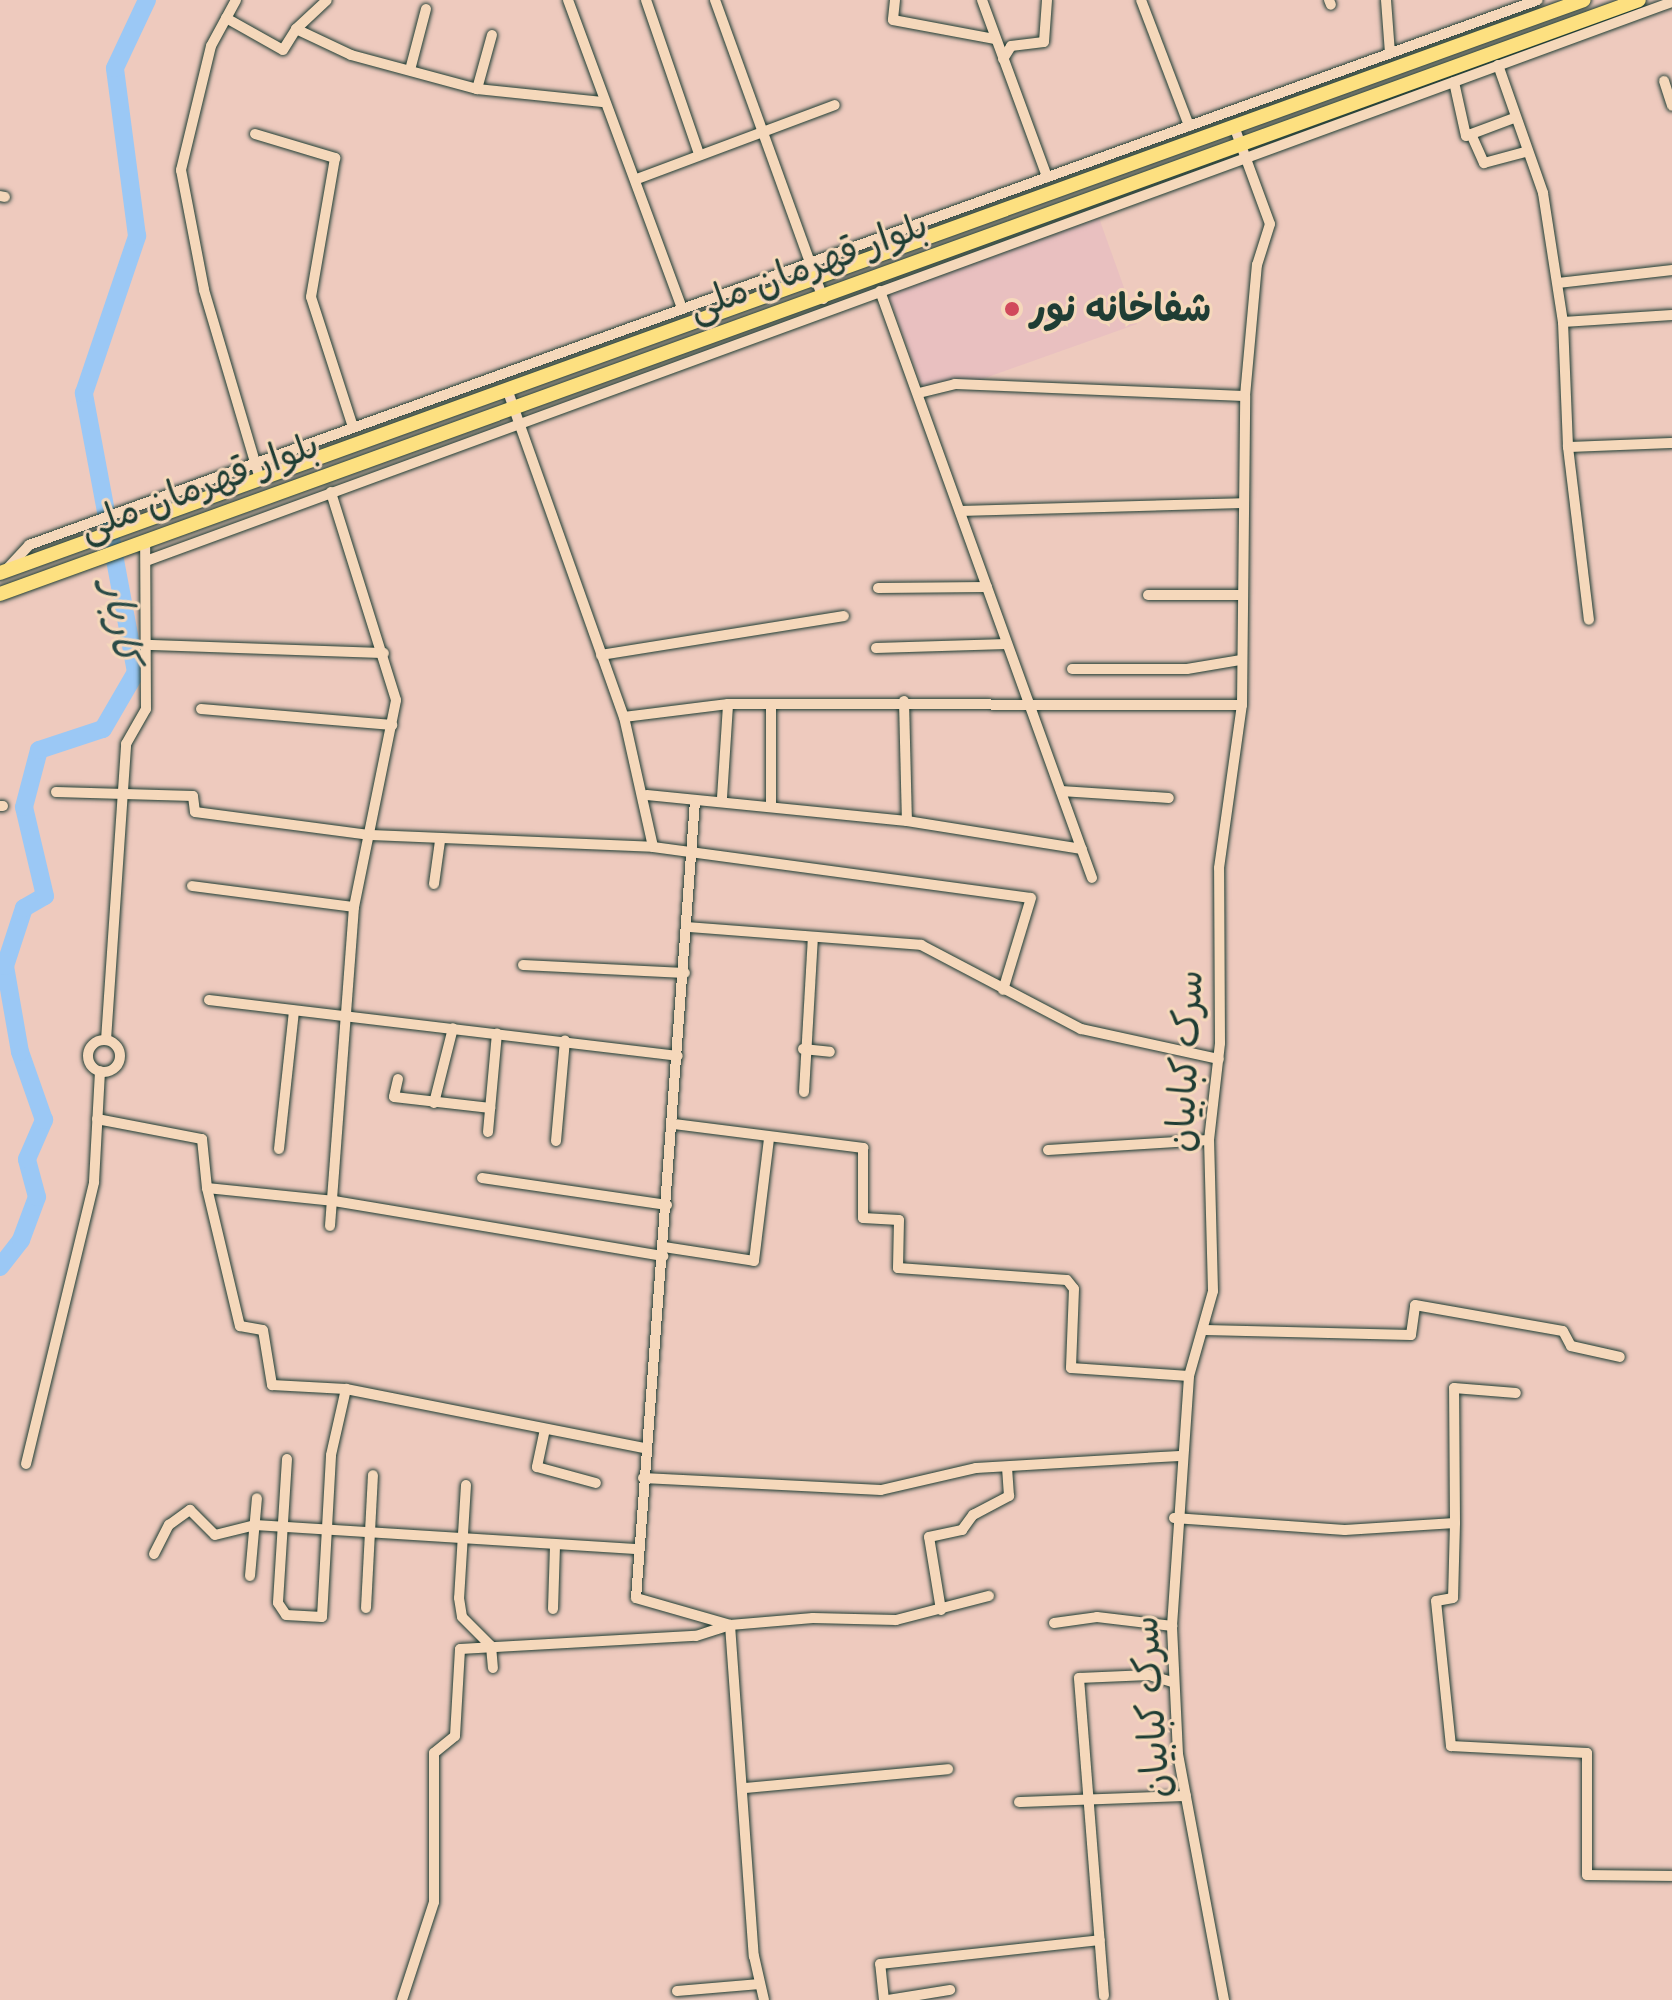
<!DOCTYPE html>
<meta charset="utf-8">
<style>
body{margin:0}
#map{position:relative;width:1672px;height:2000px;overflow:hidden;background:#eecabe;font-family:Caveat,"Playpen Sans Arabic",sans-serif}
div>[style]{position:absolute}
.built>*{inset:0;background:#e9c0c0}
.river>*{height:18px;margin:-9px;padding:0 9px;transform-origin:9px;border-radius:9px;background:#9bc8f5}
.roads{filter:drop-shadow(0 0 2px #1f3d34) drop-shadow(0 0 2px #1f3d34)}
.minor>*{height:10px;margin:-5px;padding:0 5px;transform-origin:5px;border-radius:5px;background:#f5d8bb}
.minor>.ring{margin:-5px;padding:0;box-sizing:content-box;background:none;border:10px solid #f5d8bb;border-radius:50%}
.highway>*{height:14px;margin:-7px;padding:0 7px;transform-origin:7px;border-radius:7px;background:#fde080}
.dots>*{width:22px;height:22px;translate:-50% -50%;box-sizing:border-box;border:4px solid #f5d8bb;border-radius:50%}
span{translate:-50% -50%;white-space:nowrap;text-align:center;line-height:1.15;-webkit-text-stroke:6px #f5d8bb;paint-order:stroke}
.street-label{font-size:38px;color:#1f3d34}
.poi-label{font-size:38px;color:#1f3d34;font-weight:700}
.left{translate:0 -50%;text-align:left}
.water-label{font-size:40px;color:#2b4b47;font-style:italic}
</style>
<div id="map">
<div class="built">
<div style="clip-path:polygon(1099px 218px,1137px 324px,974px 382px,923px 388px,888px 294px)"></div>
</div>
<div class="river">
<div style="left:0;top:1267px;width:34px;rotate:-52deg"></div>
<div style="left:21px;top:1240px;width:46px;rotate:-69.6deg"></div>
<div style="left:37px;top:1197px;width:39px;rotate:-105deg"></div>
<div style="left:27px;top:1159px;width:43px;rotate:-66.4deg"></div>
<div style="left:44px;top:1120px;width:72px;rotate:-109.4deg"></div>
<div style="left:20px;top:1052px;width:87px;rotate:-99.9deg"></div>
<div style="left:5px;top:966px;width:61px;rotate:-71.9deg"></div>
<div style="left:24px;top:908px;width:24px;rotate:-30deg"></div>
<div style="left:45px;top:896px;width:91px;rotate:-103.3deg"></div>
<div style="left:24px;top:807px;width:59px;rotate:-75.3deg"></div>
<div style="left:39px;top:750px;width:67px;rotate:-18.2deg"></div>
<div style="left:103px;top:729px;width:66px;rotate:-59.9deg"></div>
<div style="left:136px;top:672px;width:284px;rotate:-100.6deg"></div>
<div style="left:84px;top:393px;width:166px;rotate:-71.3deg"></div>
<div style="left:137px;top:236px;width:169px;rotate:-97.5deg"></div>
<div style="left:115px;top:68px;width:75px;rotate:-64.8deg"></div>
</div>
<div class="roads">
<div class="minor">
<div style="left:236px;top:0;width:52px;rotate:118.5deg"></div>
<div style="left:211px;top:46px;width:128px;rotate:103.6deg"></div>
<div style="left:181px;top:170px;width:122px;rotate:79.1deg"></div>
<div style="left:204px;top:290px;width:197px;rotate:73.5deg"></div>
<div style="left:568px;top:0;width:328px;rotate:69.7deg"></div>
<div style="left:646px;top:0;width:163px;rotate:71deg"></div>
<div style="left:715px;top:0;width:318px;rotate:70.1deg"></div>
<div style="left:895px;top:0;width:20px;rotate:96deg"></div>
<div style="left:893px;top:20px;width:104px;rotate:10.6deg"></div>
<div style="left:982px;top:0;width:189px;rotate:69.8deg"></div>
<div style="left:1141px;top:0;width:135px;rotate:69.1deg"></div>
<div style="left:1329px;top:0;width:5px;rotate:68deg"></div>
<div style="left:1386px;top:0;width:53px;rotate:85.7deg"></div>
<div style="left:226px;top:18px;width:65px;rotate:29.3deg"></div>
<div style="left:283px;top:50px;width:25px;rotate:-58deg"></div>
<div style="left:296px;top:29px;width:61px;rotate:25.3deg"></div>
<div style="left:351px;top:55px;width:131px;rotate:15.1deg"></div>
<div style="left:477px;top:89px;width:126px;rotate:5.9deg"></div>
<div style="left:296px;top:29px;width:42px;rotate:-43.1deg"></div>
<div style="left:1003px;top:59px;width:15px;rotate:-58deg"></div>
<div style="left:1011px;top:46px;width:33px;rotate:-7deg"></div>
<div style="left:1044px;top:42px;width:42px;rotate:-85.9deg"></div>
<div style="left:1498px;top:65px;width:136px;rotate:70.6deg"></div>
<div style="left:1543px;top:193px;width:131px;rotate:81.2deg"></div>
<div style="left:1563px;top:322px;width:125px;rotate:87.7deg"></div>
<div style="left:1568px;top:447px;width:174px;rotate:83.1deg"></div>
<div style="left:410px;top:70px;width:63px;rotate:-75.3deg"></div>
<div style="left:1664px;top:81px;width:26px;rotate:72deg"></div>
<div style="left:1454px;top:82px;width:55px;rotate:77.5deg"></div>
<div style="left:1466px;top:136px;width:51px;rotate:-20.6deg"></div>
<div style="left:477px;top:89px;width:56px;rotate:-74.5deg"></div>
<div style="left:255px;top:134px;width:84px;rotate:16.7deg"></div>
<div style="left:335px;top:158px;width:141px;rotate:99.8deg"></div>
<div style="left:311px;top:297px;width:137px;rotate:72.1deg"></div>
<div style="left:1471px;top:134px;width:32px;rotate:66deg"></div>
<div style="left:1484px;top:163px;width:42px;rotate:-15deg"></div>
<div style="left:637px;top:179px;width:211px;rotate:-20.5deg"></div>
<div style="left:0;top:196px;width:5px;rotate:11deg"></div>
<div style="left:1558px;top:283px;width:115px;rotate:-6.5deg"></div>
<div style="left:880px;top:291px;width:624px;rotate:70.14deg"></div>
<div style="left:1563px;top:322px;width:109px;rotate:-3.7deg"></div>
<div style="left:507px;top:389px;width:348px;rotate:70.4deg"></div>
<div style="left:624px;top:717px;width:133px;rotate:77.4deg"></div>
<div style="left:919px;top:393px;width:37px;rotate:-14deg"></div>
<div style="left:955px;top:384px;width:290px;rotate:2.4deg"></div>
<div style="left:1568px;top:447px;width:104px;rotate:-2.2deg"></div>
<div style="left:960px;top:511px;width:282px;rotate:-1.6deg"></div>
<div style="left:146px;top:561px;width:1625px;rotate:-20.12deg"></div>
<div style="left:6px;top:570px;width:34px;rotate:-47deg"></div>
<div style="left:29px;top:545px;width:1604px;rotate:-19.86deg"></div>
<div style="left:878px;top:588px;width:109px;rotate:-0.5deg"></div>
<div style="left:1148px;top:595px;width:92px"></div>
<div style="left:150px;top:645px;width:234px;rotate:2deg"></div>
<div style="left:876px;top:648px;width:131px;rotate:-1.7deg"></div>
<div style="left:601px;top:655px;width:246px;rotate:-9.1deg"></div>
<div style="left:1072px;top:669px;width:115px"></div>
<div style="left:1187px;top:669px;width:55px;rotate:-9.5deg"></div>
<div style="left:904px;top:701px;width:120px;rotate:88.6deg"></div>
<div style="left:201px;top:709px;width:192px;rotate:4.8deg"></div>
<div style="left:624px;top:717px;width:105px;rotate:-7.1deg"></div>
<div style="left:728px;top:704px;width:514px;rotate:0.11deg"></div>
<div style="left:1061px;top:791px;width:108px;rotate:3.7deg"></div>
<div style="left:56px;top:792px;width:137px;rotate:1.7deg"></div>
<div style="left:193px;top:796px;width:16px;rotate:83deg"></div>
<div style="left:195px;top:812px;width:177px;rotate:7.5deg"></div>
<div style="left:370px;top:835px;width:283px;rotate:2.4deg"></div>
<div style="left:653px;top:847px;width:381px;rotate:7.7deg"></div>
<div style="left:1031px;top:898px;width:96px;rotate:106.9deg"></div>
<div style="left:647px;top:795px;width:261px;rotate:5.7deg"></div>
<div style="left:907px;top:821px;width:177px;rotate:9.1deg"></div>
<div style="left:722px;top:798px;width:94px;rotate:-86.3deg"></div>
<div style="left:695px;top:801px;width:799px;rotate:94.23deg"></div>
<div style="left:636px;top:1598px;width:98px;rotate:16deg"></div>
<div style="left:730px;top:1625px;width:332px;rotate:85.9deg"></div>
<div style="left:754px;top:1956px;width:45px;rotate:77.2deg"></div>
<div style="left:0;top:806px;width:3px"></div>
<div style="left:771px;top:806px;width:101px;rotate:-90deg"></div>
<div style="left:434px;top:884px;width:43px;rotate:-82.1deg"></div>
<div style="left:192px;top:886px;width:163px;rotate:7.4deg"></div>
<div style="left:688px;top:927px;width:234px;rotate:4.4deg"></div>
<div style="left:921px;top:945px;width:181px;rotate:27.7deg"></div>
<div style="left:1081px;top:1029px;width:141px;rotate:12.3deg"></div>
<div style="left:523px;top:965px;width:162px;rotate:2.8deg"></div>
<div style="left:209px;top:1000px;width:472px;rotate:6.8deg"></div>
<div style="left:106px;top:1040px;width:297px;rotate:-86.1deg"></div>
<div style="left:126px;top:744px;width:40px;rotate:-60.3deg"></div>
<div style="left:146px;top:709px;width:169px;rotate:-90.3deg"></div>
<div class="ring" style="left:88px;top:1040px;width:22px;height:22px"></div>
<div style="left:803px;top:1049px;width:27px;rotate:6deg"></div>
<div style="left:398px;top:1079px;width:18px;rotate:103deg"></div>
<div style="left:394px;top:1097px;width:97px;rotate:6.5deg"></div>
<div style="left:804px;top:1092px;width:155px;rotate:-86.7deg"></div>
<div style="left:434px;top:1103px;width:77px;rotate:-75.8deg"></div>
<div style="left:97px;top:1119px;width:107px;rotate:10.8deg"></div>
<div style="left:202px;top:1139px;width:49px;rotate:84.2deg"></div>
<div style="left:207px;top:1188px;width:128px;rotate:5.8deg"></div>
<div style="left:334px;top:1201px;width:334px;rotate:9.5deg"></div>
<div style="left:674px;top:1124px;width:191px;rotate:7.2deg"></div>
<div style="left:863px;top:1148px;width:70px;rotate:90deg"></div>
<div style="left:863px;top:1218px;width:36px;rotate:3deg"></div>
<div style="left:899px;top:1220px;width:48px;rotate:91.2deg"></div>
<div style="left:898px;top:1268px;width:169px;rotate:4.1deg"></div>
<div style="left:1067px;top:1280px;width:11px;rotate:52deg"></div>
<div style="left:1074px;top:1289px;width:79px;rotate:92.2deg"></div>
<div style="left:1071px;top:1368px;width:118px;rotate:3.9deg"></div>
<div style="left:488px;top:1132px;width:99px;rotate:-84.8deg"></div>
<div style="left:556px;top:1141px;width:101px;rotate:-84.9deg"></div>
<div style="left:279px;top:1149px;width:139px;rotate:-83.8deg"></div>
<div style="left:1048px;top:1150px;width:161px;rotate:-3.6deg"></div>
<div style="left:482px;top:1178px;width:187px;rotate:8.3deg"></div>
<div style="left:207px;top:1188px;width:142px;rotate:76.6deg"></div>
<div style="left:240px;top:1326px;width:23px;rotate:10deg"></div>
<div style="left:263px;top:1330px;width:56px;rotate:80.7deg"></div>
<div style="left:272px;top:1385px;width:74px;rotate:3.1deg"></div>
<div style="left:346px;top:1389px;width:305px;rotate:11.2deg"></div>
<div style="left:330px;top:1226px;width:320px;rotate:-85.7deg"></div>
<div style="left:354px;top:907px;width:211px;rotate:-78.5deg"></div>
<div style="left:396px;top:700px;width:218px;rotate:-107.4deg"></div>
<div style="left:664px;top:1247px;width:91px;rotate:8.8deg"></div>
<div style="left:754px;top:1261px;width:123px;rotate:-83deg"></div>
<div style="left:1205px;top:1330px;width:206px;rotate:1.4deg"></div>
<div style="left:1411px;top:1335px;width:30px;rotate:-82deg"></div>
<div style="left:1415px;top:1305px;width:150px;rotate:10deg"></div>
<div style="left:1563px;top:1331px;width:17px;rotate:62deg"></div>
<div style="left:1571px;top:1346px;width:50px;rotate:12.7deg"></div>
<div style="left:545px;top:1429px;width:39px;rotate:102deg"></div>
<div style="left:537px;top:1467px;width:61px;rotate:15.2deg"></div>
<div style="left:287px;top:1459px;width:144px;rotate:93.6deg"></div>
<div style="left:278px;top:1603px;width:14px;rotate:56deg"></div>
<div style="left:286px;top:1615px;width:36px;rotate:3deg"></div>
<div style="left:322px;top:1617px;width:162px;rotate:-86.8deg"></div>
<div style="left:331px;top:1455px;width:68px;rotate:-77.2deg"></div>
<div style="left:26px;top:1464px;width:290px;rotate:-76.4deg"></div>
<div style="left:94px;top:1182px;width:111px;rotate:-86.9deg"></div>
<div style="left:643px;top:1478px;width:238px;rotate:2.9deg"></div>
<div style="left:881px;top:1490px;width:98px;rotate:-13deg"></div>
<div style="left:976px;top:1468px;width:204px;rotate:-3.4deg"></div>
<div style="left:466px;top:1485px;width:113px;rotate:93.5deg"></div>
<div style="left:459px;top:1598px;width:19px;rotate:81deg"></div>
<div style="left:462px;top:1617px;width:41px;rotate:45deg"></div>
<div style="left:491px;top:1646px;width:22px;rotate:85deg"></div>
<div style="left:1174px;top:1518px;width:171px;rotate:4deg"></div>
<div style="left:1345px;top:1530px;width:110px;rotate:-3.6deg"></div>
<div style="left:1455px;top:1523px;width:135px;rotate:-90.4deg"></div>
<div style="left:1454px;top:1388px;width:62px;rotate:4.6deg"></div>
<div style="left:1455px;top:1523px;width:75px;rotate:91.5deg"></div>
<div style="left:1453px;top:1598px;width:17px;rotate:170deg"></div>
<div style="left:1436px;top:1601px;width:146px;rotate:84.1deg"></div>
<div style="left:1451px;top:1746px;width:136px;rotate:2.9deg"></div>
<div style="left:1587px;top:1753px;width:122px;rotate:90deg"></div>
<div style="left:1587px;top:1875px;width:85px;rotate:0.7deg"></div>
<div style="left:154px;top:1554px;width:33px;rotate:-63deg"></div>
<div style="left:169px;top:1525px;width:26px;rotate:-36deg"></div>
<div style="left:190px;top:1510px;width:35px;rotate:45deg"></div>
<div style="left:215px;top:1535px;width:41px;rotate:-14deg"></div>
<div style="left:255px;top:1525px;width:385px;rotate:3.6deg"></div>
<div style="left:250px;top:1576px;width:78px;rotate:-84.9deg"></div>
<div style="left:366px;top:1608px;width:133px;rotate:-87deg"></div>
<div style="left:553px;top:1609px;width:63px;rotate:-88.2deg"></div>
<div style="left:941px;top:1610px;width:74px;rotate:-99.3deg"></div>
<div style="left:929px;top:1537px;width:34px;rotate:-12deg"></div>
<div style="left:962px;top:1530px;width:19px;rotate:-54deg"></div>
<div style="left:973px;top:1515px;width:41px;rotate:-27.8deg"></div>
<div style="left:1009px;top:1496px;width:29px;rotate:-94deg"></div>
<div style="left:1054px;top:1623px;width:43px;rotate:-7.9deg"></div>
<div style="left:1097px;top:1617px;width:76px;rotate:6.8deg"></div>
<div style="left:745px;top:1788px;width:204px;rotate:-5.3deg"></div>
<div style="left:1019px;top:1802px;width:167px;rotate:-2.1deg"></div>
<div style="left:677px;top:1991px;width:83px;rotate:-4.8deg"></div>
<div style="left:1104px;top:1996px;width:319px;rotate:-94.5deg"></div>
<div style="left:1079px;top:1678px;width:70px;rotate:-2.5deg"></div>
<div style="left:1149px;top:1675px;width:24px;rotate:17deg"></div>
<div style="left:402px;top:2000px;width:103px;rotate:-71.9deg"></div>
<div style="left:434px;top:1902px;width:149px;rotate:-90deg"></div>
<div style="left:434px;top:1753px;width:27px;rotate:-39deg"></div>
<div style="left:455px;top:1736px;width:87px;rotate:-86.7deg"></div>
<div style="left:460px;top:1649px;width:236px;rotate:-3.2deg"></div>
<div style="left:696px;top:1636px;width:36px;rotate:-18deg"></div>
<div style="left:730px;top:1625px;width:83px;rotate:-4.8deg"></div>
<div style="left:813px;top:1618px;width:83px;rotate:1.4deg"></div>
<div style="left:896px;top:1620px;width:96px;rotate:-14.5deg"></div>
<div style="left:884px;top:2000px;width:36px;rotate:-96deg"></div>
<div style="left:880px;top:1964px;width:221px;rotate:-6.2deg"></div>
<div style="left:888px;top:2000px;width:63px;rotate:-9.2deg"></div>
<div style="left:1224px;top:2000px;width:250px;rotate:-100.6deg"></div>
<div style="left:1178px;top:1754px;width:128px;rotate:-92.7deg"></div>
<div style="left:1172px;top:1626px;width:251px;rotate:-86.1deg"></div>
<div style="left:1189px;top:1376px;width:88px;rotate:-74.2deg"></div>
<div style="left:1213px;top:1291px;width:151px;rotate:-91.5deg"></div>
<div style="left:1209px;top:1140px;width:98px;rotate:-83.5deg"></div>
<div style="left:1220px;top:1043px;width:175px;rotate:-90.3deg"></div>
<div style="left:1219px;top:868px;width:165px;rotate:-82deg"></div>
<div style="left:1242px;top:705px;width:309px;rotate:-89.4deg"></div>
<div style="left:1245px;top:396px;width:132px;rotate:-84.8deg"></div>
<div style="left:1257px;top:265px;width:43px;rotate:-72.4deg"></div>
<div style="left:1270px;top:224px;width:104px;rotate:-110.2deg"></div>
</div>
<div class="highway">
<div style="left:0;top:573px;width:1684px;rotate:-19.89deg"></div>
<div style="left:0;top:594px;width:1743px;rotate:-19.92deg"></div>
</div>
</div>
<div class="dots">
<div style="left:1012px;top:309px;background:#d1495b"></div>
</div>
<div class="street-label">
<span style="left:808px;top:266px;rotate:-20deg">بلوار قهرمان ملی</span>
<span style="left:199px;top:486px;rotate:-20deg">بلوار قهرمان ملی</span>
<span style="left:1185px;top:1061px;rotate:-87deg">سرک کبابیان</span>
<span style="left:1151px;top:1707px;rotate:-94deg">سرک کبابیان</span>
</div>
<div class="poi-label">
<span class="left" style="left:1030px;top:309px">شفاخانه نور</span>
</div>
<div class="water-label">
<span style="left:122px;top:622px;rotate:82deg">کاربار</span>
</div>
</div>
